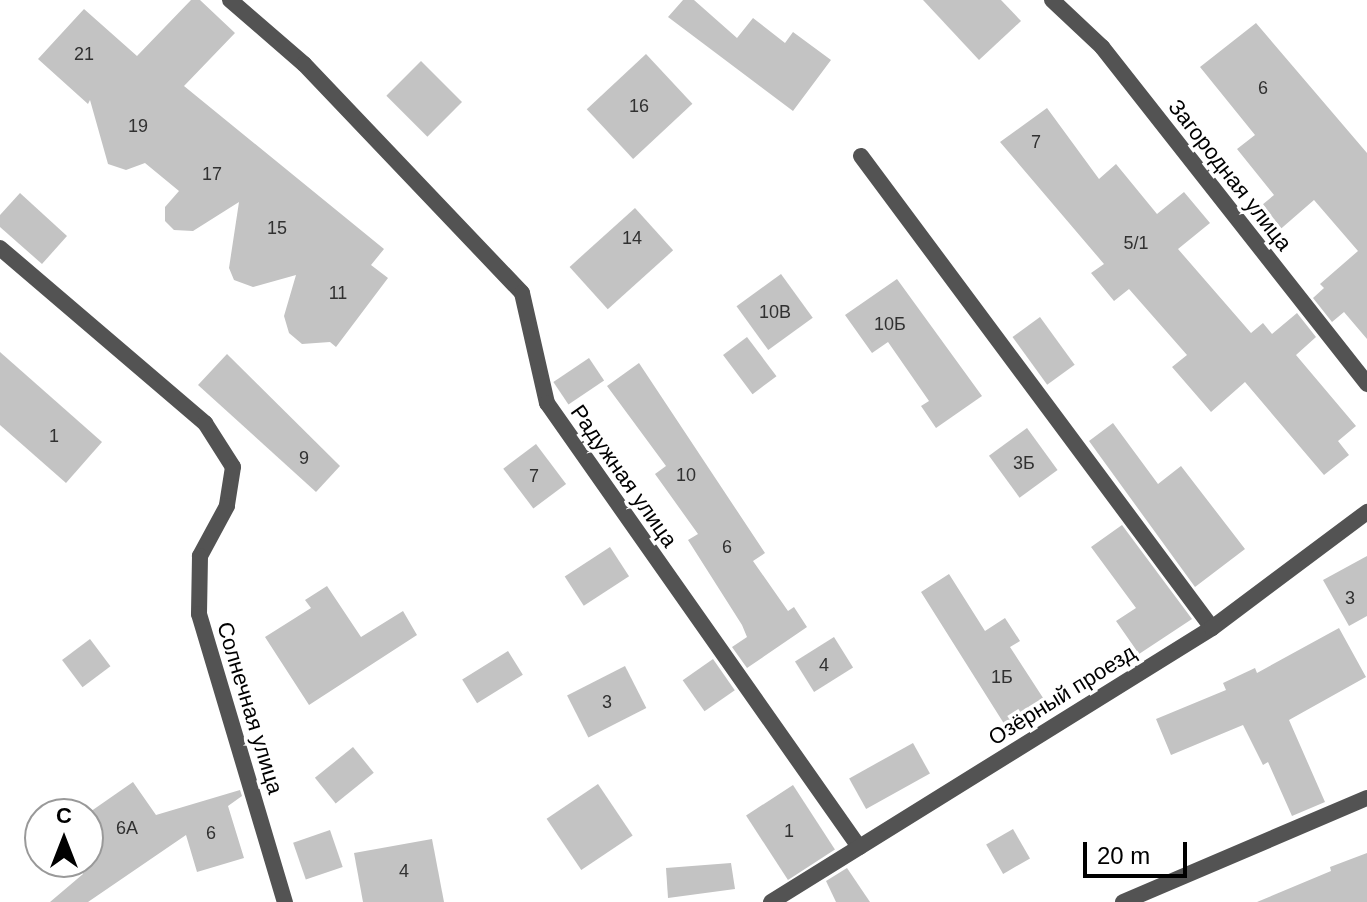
<!DOCTYPE html>
<meta charset="utf-8">
<style>
body{margin:0}
#map{position:relative;width:1367px;height:902px;overflow:hidden;background:#fff;font-family:Helvetica,sans-serif}
div>[style]{position:absolute}
.building>*{inset:0;background:#c3c3c3;transform-origin:0 0}
.service>*{height:16px;margin:-8px;padding:0 8px;transform-origin:8px;border-radius:8px;background:#535353}
.minor>*{height:16px;margin:-8px;padding:0 8px;transform-origin:8px;border-radius:8px;background:#535353}
span{translate:-50% -50%;white-space:nowrap;text-align:center;line-height:1.15;-webkit-text-stroke:7px #fff;paint-order:stroke}
.number-label{font-size:18px;color:#313131}
.number-label span{-webkit-text-stroke-width:0}
.street-label{font-size:22px;color:#000}
.north{position:absolute;left:24px;top:798px;width:80px;height:80px;box-sizing:border-box;background:#fff;border:2px solid #999;border-radius:50%;rotate:0deg;font-size:22px;font-weight:700;line-height:32px;text-align:center;color:#000}
.north::after{content:'';display:block;margin:auto;width:28px;height:36px;background:#000;clip-path:polygon(50% 0,100% 100%,50% 72%,0 100%)}
.scale{position:absolute;left:1083px;top:842px;width:104px;height:36px;box-sizing:border-box;border:4px solid #000;border-top:0;padding-left:10px;font-size:24px;line-height:28px;white-space:nowrap;color:#000;-webkit-text-stroke:6px #fff;paint-order:stroke}
</style>
<div id="map">
<div class="building">
<div style="clip-path:polygon(191px 0,200px 0,235px 33px,184px 86px,384px 249px,371px 265px,388px 278px,336px 347px,330px 342px,302px 344px,289px 333px,284px 316px,296px 275px,253px 287px,234px 280px,229px 268px,239px 202px,193px 231px,174px 230px,165px 221px,165px 207px,179px 191px,145px 163px,126px 170px,108px 164px,90px 100px,88px 104px,38px 59px,84px 9px,137px 56px)"></div>
<div style="clip-path:polygon(683px 0,694px 0,737px 38px,753px 18px,785px 43px,793px 32px,831px 60px,793px 111px,668px 17px)"></div>
<div style="clip-path:polygon(923px 0,1001px 0,1021px 21px,979px 60px)"></div>
<div style="clip-path:polygon(1256px 23px,1367px 153px,1367px 339px,1344px 312px,1332px 322px,1313px 298px,1324px 288px,1320px 284px,1358px 251px,1314px 200px,1276px 233px,1256px 210px,1274px 195px,1237px 149px,1255px 135px,1200px 67px)"></div>
<div style="left:646px;top:54px;width:68px;height:81px;rotate:47deg"></div>
<div style="left:421px;top:61px;width:58px;height:49px;rotate:45deg"></div>
<div style="clip-path:polygon(1047px 108px,1099px 179px,1116px 164px,1157px 214px,1184px 192px,1210px 223px,1178px 249px,1251px 333px,1263px 323px,1272px 334px,1297px 313px,1316px 337px,1296px 355px,1356px 426px,1338px 441px,1349px 455px,1324px 475px,1245px 382px,1211px 412px,1172px 367px,1187px 355px,1129px 289px,1114px 301px,1091px 273px,1104px 264px,1000px 142px)"></div>
<div style="clip-path:polygon(20px 193px,67px 236px,42px 264px,0 227px,0 215px)"></div>
<div style="left:635px;top:208px;width:57px;height:88px;rotate:48deg"></div>
<div style="left:781px;top:274px;width:54px;height:55px;rotate:54deg"></div>
<div style="clip-path:polygon(897px 279px,982px 396px,936px 428px,921px 406px,929px 401px,888px 342px,872px 353px,845px 315px)"></div>
<div style="left:1040px;top:317px;width:59px;height:34px;rotate:54deg"></div>
<div style="left:747px;top:337px;width:49px;height:30px;rotate:53deg"></div>
<div style="clip-path:polygon(0 352px,102px 442px,66px 483px,0 425px)"></div>
<div style="clip-path:polygon(227px 354px,340px 466px,316px 492px,198px 385px)"></div>
<div style="left:589px;top:358px;width:27px;height:43px;rotate:56deg"></div>
<div style="clip-path:polygon(639px 363px,765px 553px,753px 561px,788px 611px,794px 607px,807px 627px,747px 668px,732px 647px,747px 637px,742px 625px,688px 540px,698px 534px,655px 474px,666px 466px,607px 386px)"></div>
<div style="clip-path:polygon(1113px 423px,1158px 484px,1181px 466px,1245px 549px,1195px 587px,1089px 441px)"></div>
<div style="left:1027px;top:428px;width:52px;height:47px;rotate:54deg"></div>
<div style="left:536px;top:444px;width:50px;height:41px;rotate:53deg"></div>
<div style="clip-path:polygon(1122px 525px,1192px 619px,1139px 654px,1116px 621px,1136px 608px,1091px 547px)"></div>
<div style="left:610px;top:547px;width:35px;height:54px;rotate:57deg"></div>
<div style="clip-path:polygon(1367px 556px,1367px 616px,1349px 626px,1323px 580px)"></div>
<div style="clip-path:polygon(949px 574px,985px 631px,1005px 618px,1020px 641px,1010px 647px,1047px 704px,1008px 730px,921px 592px)"></div>
<div style="clip-path:polygon(327px 586px,361px 637px,403px 611px,417px 635px,309px 705px,265px 637px,311px 608px,305px 600px)"></div>
<div style="clip-path:polygon(1339px 628px,1366px 677px,1289px 720px,1325px 802px,1292px 816px,1268px 762px,1263px 765px,1243px 725px,1171px 755px,1156px 719px,1226px 690px,1223px 683px,1255px 668px,1257px 673px)"></div>
<div style="left:834px;top:637px;width:36px;height:46px;rotate:58deg"></div>
<div style="left:90px;top:639px;width:34px;height:35px;rotate:53deg"></div>
<div style="left:508px;top:651px;width:28px;height:54px;rotate:58deg"></div>
<div style="left:713px;top:659px;width:38px;height:37px;rotate:55deg"></div>
<div style="left:625px;top:666px;width:47px;height:65px;rotate:63deg"></div>
<div style="left:913px;top:743px;width:35px;height:73px;rotate:61deg"></div>
<div style="left:353px;top:747px;width:33px;height:49px;rotate:51deg"></div>
<div style="clip-path:polygon(133px 782px,156px 815px,240px 790px,242px 796px,228px 806px,244px 858px,197px 872px,186px 835px,88px 902px,50px 902px,83px 874px,75px 862px,88px 862px,87px 814px)"></div>
<div style="left:598px;top:784px;width:62px;height:62px;rotate:56deg"></div>
<div style="left:793px;top:785px;width:77px;height:56px;rotate:57deg"></div>
<div style="left:1013px;top:829px;width:34px;height:31px;rotate:60deg"></div>
<div style="left:330px;top:830px;width:39px;height:39px;rotate:71deg"></div>
<div style="clip-path:polygon(432px 839px,444px 902px,363px 902px,354px 853px)"></div>
<div style="clip-path:polygon(1367px 853px,1367px 902px,1257px 902px,1331px 871px,1330px 867px)"></div>
<div style="clip-path:polygon(731px 863px,735px 889px,668px 898px,666px 868px)"></div>
<div style="clip-path:polygon(847px 868px,870px 902px,836px 902px,826px 881px)"></div>
</div>
<div class="service">
<div style="left:1123px;top:902px;width:265px;rotate:-23.1deg"></div>
</div>
<div class="minor">
<div style="left:230px;top:0;width:98px;rotate:40.9deg"></div>
<div style="left:304px;top:64px;width:316px;rotate:46.4deg"></div>
<div style="left:522px;top:293px;width:113px;rotate:77.2deg"></div>
<div style="left:547px;top:403px;width:543px;rotate:54.9deg"></div>
<div style="left:1052px;top:0;width:69px;rotate:43.2deg"></div>
<div style="left:1102px;top:47px;width:429px;rotate:51.8deg"></div>
<div style="left:861px;top:156px;width:588px;rotate:53.36deg"></div>
<div style="left:0;top:248px;width:270px;rotate:40.5deg"></div>
<div style="left:205px;top:423px;width:52px;rotate:57.5deg"></div>
<div style="left:233px;top:467px;width:39px;rotate:99deg"></div>
<div style="left:227px;top:506px;width:57px;rotate:118.4deg"></div>
<div style="left:200px;top:556px;width:58px;rotate:91deg"></div>
<div style="left:199px;top:614px;width:301px;rotate:73.4deg"></div>
<div style="left:771px;top:902px;width:519px;rotate:-31.85deg"></div>
<div style="left:1212px;top:628px;width:194px;rotate:-36.8deg"></div>
</div>
<div class="number-label">
<span style="left:84px;top:54px">21</span>
<span style="left:1263px;top:88px">6</span>
<span style="left:639px;top:106px">16</span>
<span style="left:138px;top:126px">19</span>
<span style="left:1036px;top:142px">7</span>
<span style="left:212px;top:174px">17</span>
<span style="left:277px;top:228px">15</span>
<span style="left:632px;top:238px">14</span>
<span style="left:1136px;top:243px">5/1</span>
<span style="left:338px;top:293px">11</span>
<span style="left:775px;top:312px">10В</span>
<span style="left:890px;top:324px">10Б</span>
<span style="left:54px;top:436px">1</span>
<span style="left:304px;top:458px">9</span>
<span style="left:1024px;top:463px">3Б</span>
<span style="left:686px;top:475px">10</span>
<span style="left:534px;top:476px">7</span>
<span style="left:727px;top:547px">6</span>
<span style="left:1350px;top:598px">3</span>
<span style="left:824px;top:665px">4</span>
<span style="left:1002px;top:677px">1Б</span>
<span style="left:607px;top:702px">3</span>
<span style="left:127px;top:828px">6А</span>
<span style="left:789px;top:831px">1</span>
<span style="left:211px;top:833px">6</span>
<span style="left:404px;top:871px">4</span>
</div>
<div class="street-label">
<span style="left:1230px;top:175px;rotate:52deg">Загородная улица</span>
<span style="left:624px;top:476px;rotate:55deg">Радужная улица</span>
<span style="left:1062px;top:695px;rotate:-32deg">Озёрный проезд</span>
<span style="left:250px;top:708px;rotate:73deg">Солнечная улица</span>
</div>
<div class="north">С</div>
<div class="scale">20 m</div>
</div>
